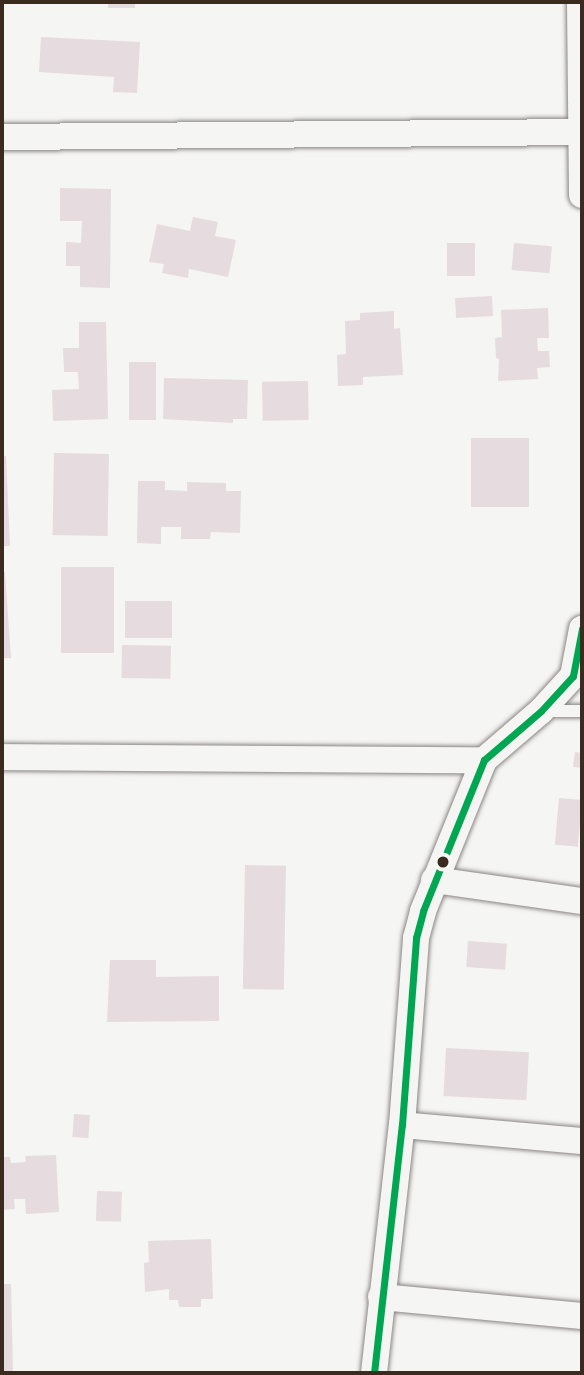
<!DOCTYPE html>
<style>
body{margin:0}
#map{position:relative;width:584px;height:1375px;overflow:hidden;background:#f5f5f3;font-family:"Playpen Sans",sans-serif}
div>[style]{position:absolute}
.building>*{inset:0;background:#e6dbde;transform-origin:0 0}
.roads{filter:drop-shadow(0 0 2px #8a8683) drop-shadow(0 0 2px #8a8683)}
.lane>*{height:12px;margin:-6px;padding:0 6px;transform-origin:6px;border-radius:6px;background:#f5f5f3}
.street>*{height:26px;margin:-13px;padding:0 13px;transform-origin:13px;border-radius:13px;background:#f5f5f3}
.bus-1>*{height:7px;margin:-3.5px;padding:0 3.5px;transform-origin:3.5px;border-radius:3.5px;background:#00a651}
.dots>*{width:19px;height:19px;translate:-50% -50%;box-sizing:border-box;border:4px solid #f6f6f2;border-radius:50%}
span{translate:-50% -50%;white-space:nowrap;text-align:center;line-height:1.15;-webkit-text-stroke:5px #f6f6f2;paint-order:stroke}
.frame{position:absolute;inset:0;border:4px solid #3b2a1e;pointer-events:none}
</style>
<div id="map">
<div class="building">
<div style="left:108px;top:2px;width:27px;height:6px"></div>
<div style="clip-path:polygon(41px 37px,140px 42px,137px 93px,113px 92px,114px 77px,39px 72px)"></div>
<div style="clip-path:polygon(60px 188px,111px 189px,110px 288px,80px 287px,80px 266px,66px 266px,66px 242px,81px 243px,82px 221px,60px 221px)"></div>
<div style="clip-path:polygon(193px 217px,218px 222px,215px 236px,236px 240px,228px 277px,189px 269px,188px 278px,162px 273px,164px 264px,149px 262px,157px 224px,190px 231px)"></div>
<div style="left:447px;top:243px;width:28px;height:33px"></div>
<div style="left:514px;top:243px;width:38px;height:27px;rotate:5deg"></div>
<div style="left:492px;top:296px;width:20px;height:37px;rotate:87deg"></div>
<div style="clip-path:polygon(548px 308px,549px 338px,537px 338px,538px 351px,549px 351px,550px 367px,537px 368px,538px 379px,498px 381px,499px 359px,496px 358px,495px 338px,502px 337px,501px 310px)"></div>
<div style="clip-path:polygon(394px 311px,394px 329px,400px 328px,403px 375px,363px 377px,363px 385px,338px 386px,337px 355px,346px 354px,345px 321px,360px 320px,360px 313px)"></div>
<div style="clip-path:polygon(79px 322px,106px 322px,108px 419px,53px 421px,52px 390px,79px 389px,78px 372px,64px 372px,63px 348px,79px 348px)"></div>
<div style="left:129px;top:362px;width:27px;height:58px"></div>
<div style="clip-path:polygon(164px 378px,248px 380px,247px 419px,233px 419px,233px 423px,163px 419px)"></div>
<div style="left:308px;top:381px;width:39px;height:46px;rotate:89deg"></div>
<div style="left:471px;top:438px;width:58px;height:69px"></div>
<div style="left:54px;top:453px;width:55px;height:82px;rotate:1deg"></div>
<div style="clip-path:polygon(2px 456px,6px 456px,10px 546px,2px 546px)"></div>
<div style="clip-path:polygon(138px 481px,165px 481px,165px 490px,187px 491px,187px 482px,226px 483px,226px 491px,241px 491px,240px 533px,211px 532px,210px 539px,181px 539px,181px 527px,161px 527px,161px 544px,137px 543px)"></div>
<div style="left:61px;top:567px;width:53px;height:86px"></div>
<div style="clip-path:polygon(2px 572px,5px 572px,11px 658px,2px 658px)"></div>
<div style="left:125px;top:601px;width:47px;height:37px"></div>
<div style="left:122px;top:645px;width:49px;height:33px;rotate:1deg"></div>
<div style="left:575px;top:752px;width:7px;height:15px;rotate:8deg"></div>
<div style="left:559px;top:798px;width:23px;height:47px;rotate:5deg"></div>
<div style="left:245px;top:865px;width:41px;height:124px;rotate:1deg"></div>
<div style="left:468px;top:941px;width:39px;height:26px;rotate:4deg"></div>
<div style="clip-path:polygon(110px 960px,156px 960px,156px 977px,219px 976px,219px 1021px,107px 1022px)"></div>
<div style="left:446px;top:1048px;width:83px;height:48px;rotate:3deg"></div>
<div style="left:74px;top:1114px;width:16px;height:23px;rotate:4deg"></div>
<div style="clip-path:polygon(56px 1155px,59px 1212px,26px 1214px,25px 1199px,14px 1199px,15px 1209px,2px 1210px,2px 1157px,10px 1157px,11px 1163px,26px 1162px,25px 1156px)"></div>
<div style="left:97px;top:1191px;width:25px;height:30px;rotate:2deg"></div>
<div style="clip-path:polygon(211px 1239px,213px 1299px,201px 1299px,201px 1307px,179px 1307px,178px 1300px,169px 1300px,169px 1289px,145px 1292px,144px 1263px,149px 1262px,148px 1241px)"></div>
<div style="clip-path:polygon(2px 1284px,11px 1284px,13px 1373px,2px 1373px)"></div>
</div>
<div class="roads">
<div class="lane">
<div style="left:545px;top:711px;width:37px"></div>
</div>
<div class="street">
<div style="left:580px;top:2px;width:193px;rotate:89.4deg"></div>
<div style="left:2px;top:137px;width:580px;rotate:-0.49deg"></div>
<div style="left:2px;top:757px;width:482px;rotate:0.4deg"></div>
<div style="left:434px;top:880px;width:149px;rotate:8.1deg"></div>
<div style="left:402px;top:1125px;width:181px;rotate:5.1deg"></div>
<div style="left:381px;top:1297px;width:202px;rotate:5.4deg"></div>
<div style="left:374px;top:1373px;width:250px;rotate:-83.6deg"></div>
<div style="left:402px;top:1125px;width:188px;rotate:-85.7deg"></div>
<div style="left:416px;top:938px;width:28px;rotate:-75deg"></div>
<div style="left:423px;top:911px;width:163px;rotate:-68deg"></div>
<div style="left:484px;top:760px;width:75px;rotate:-40.7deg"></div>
<div style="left:541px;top:711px;width:47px;rotate:-47.6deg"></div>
<div style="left:573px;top:676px;width:48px;rotate:-79.2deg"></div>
</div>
</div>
<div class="bus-1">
<div style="left:374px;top:1373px;width:250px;rotate:-83.6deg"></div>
<div style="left:402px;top:1125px;width:188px;rotate:-85.7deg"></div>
<div style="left:416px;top:938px;width:28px;rotate:-75deg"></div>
<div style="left:423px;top:911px;width:163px;rotate:-68deg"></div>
<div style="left:484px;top:760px;width:75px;rotate:-40.7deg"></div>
<div style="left:541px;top:711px;width:47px;rotate:-47.6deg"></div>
<div style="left:573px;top:676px;width:48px;rotate:-79.2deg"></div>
</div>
<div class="dots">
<div style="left:443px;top:862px;background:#3b2a1e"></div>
</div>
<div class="frame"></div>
</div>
